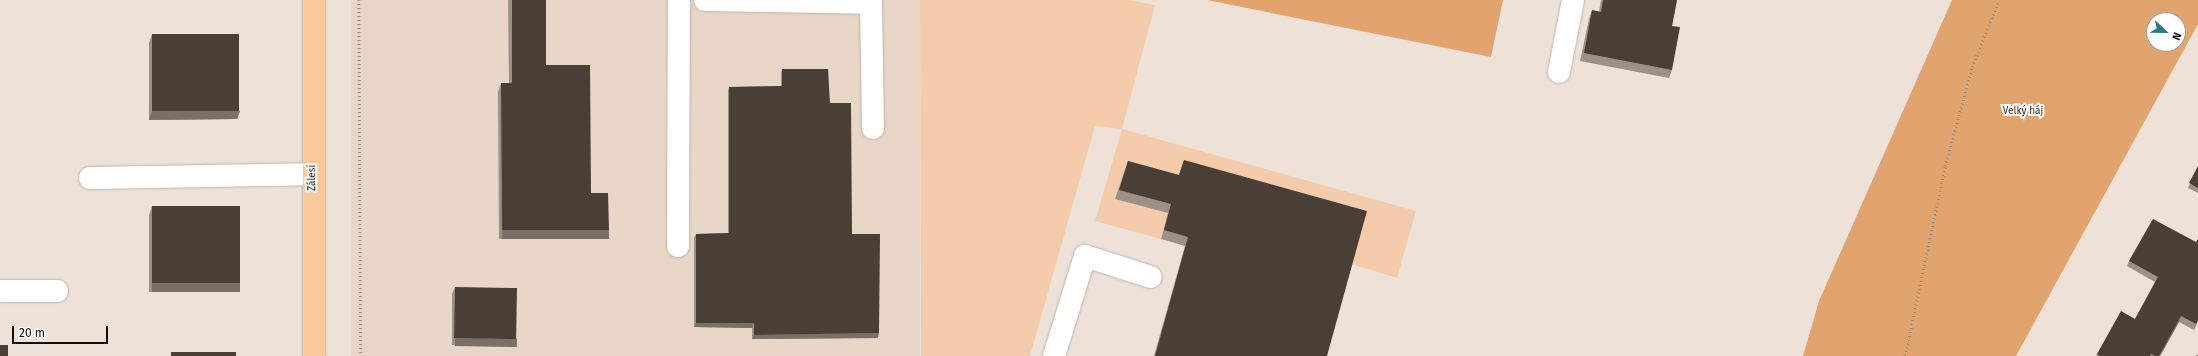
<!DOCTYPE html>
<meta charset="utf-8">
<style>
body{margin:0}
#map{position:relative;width:2198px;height:356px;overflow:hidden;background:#eee2d8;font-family:"Fira Sans",sans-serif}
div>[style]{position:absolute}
.built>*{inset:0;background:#e8d6c7;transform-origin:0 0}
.green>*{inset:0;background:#f4ccac}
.forest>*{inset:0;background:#e1a46f}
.path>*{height:2.5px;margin-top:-1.25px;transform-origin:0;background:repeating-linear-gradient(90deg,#948c84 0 1px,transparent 0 4px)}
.roads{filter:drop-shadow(0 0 1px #c1b5ac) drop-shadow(0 0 1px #c1b5ac)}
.minor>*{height:22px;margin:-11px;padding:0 11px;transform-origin:11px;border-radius:11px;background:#fff}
.major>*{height:22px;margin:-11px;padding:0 11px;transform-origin:11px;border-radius:11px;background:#fac89a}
.wall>*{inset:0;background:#9c9088}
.shaded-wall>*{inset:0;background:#7a7067;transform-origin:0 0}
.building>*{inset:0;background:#493f37;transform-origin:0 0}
span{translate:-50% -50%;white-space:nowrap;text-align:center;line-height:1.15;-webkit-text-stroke:4px #fff;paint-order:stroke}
.park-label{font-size:10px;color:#3e250e}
.street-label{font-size:10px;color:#120e0b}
.north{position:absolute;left:2146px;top:12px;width:40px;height:40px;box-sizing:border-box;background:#fff;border:1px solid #a09f9d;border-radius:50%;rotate:112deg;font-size:11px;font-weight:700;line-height:16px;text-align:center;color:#120e0b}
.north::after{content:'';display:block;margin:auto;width:14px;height:18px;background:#307783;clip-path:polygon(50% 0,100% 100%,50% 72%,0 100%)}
.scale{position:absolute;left:12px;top:326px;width:96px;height:18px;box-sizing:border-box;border:2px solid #120e0b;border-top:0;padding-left:5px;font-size:12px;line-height:14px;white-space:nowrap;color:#120e0b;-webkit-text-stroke:3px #fff;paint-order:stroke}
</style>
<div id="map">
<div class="built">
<div style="left:351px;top:0;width:569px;height:356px"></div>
</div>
<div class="green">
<div style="clip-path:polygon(920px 0,1128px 0,1155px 5px,1122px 129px,1416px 211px,1397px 278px,1351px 264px,1180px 170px,1161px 239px,1095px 221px,1122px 129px,1095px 126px,1030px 356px,921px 356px)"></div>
</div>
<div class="forest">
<div style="clip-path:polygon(1207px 0,1503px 0,1491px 57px)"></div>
<div style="clip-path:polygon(evenodd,1952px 0,2198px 0,2198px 24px,2016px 356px,1803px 356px,1819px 301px,1952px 0,2154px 20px,2178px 20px,2178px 44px,2154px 44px,2154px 20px)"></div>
</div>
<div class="path">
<div style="left:359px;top:0;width:356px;rotate:89.7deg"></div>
<div style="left:1905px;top:356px;width:194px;rotate:-78.1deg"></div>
<div style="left:1945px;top:166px;width:103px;rotate:-74.7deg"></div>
<div style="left:1972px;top:67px;width:72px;rotate:-68.1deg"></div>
<div style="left:2197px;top:356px;width:3px;rotate:-72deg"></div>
</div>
<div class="roads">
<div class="minor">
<div style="left:705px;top:0;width:166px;rotate:1deg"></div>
<div style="left:871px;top:3px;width:125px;rotate:89.1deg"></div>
<div style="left:1559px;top:72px;width:73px;rotate:-79deg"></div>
<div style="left:90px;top:178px;width:222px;rotate:-1deg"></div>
<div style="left:678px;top:246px;width:246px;rotate:-89.8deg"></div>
<div style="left:0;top:291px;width:57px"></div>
<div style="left:1054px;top:356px;width:105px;rotate:-72.8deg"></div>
<div style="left:1085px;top:256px;width:69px;rotate:17.7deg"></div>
</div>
<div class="major">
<div style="left:314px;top:0;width:356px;rotate:90deg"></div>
</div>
</div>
<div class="wall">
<div style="clip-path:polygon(508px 0,546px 0,546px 65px,591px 193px,606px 239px,499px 239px,498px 92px,501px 83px,509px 83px)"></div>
<div style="clip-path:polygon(1601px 0,1677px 0,1672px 26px,1672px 70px,1669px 78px,1580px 61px,1589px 19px,1592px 10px,1599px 12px)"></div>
<div style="clip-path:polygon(152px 34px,240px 111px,237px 119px,149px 120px,149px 43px)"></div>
<div style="clip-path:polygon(782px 69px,830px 103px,852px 234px,878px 338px,752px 339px,752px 328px,694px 327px,694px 238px,696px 234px,728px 233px,728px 91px,729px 87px,781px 86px,781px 73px)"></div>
<div style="clip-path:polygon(1184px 160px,1327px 356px,1154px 356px,1185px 246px,1161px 239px,1168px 213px,1115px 199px,1128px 161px,1179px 175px)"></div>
<div style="clip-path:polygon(2198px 166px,2198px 193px,2188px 188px)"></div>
<div style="clip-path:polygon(152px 206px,237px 292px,149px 292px,149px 215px)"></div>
<div style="clip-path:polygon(2153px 219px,2198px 322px,2194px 330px,2179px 322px,2160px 356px,2096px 356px,2097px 354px,2135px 319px,2155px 282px,2127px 266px,2129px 261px)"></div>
<div style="clip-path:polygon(455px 287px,517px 339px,514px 346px,452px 345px,452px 294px)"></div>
</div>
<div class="shaded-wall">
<div style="clip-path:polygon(152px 111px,240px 111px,237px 119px,149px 120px)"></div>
<div style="left:502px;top:230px;width:107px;height:9px"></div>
<div style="left:152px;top:283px;width:88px;height:9px"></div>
<div style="clip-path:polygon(2181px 316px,2179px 322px,2160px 356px,2159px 356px)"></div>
<div style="clip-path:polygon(696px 323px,754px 323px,752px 328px,694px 327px)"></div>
<div style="clip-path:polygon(879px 333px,878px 338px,752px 339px,754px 335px)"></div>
<div style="left:455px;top:338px;width:62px;height:8px;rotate:1deg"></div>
</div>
<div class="building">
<div style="clip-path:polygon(512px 0,546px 0,546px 65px,590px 65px,591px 193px,608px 193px,609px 230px,502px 230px,501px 83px,512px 83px)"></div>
<div style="clip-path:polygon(1603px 0,1677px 0,1672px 26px,1680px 27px,1672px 70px,1584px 53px,1592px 10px,1601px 12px)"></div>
<div style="left:152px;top:34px;width:87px;height:77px"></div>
<div style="clip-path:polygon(782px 69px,828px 69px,830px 103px,851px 103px,852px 234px,880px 234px,879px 333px,754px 335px,754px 323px,696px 323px,696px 234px,729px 233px,729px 87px,782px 86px)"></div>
<div style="clip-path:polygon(1184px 160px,1367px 211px,1327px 356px,1155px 356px,1188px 237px,1164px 230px,1171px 204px,1119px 190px,1128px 161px,1179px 175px)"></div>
<div style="clip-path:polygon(2198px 166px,2198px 188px,2189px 183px)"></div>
<div style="left:152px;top:206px;width:88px;height:77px"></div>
<div style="clip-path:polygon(2153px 219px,2196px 242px,2198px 239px,2198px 320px,2196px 324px,2181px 316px,2159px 356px,2155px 356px,2151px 354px,2150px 356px,2100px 356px,2097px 354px,2121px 311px,2135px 319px,2158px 277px,2129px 261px)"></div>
<div style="left:455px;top:287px;width:62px;height:51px;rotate:1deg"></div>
<div style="left:0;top:345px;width:8px;height:11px"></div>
<div style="left:171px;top:352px;width:65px;height:4px"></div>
</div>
<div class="park-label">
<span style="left:2023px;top:112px">Velký háj</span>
</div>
<div class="street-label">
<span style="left:313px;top:178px;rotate:-90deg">Zálesí</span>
</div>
<div class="north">N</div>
<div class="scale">20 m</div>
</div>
